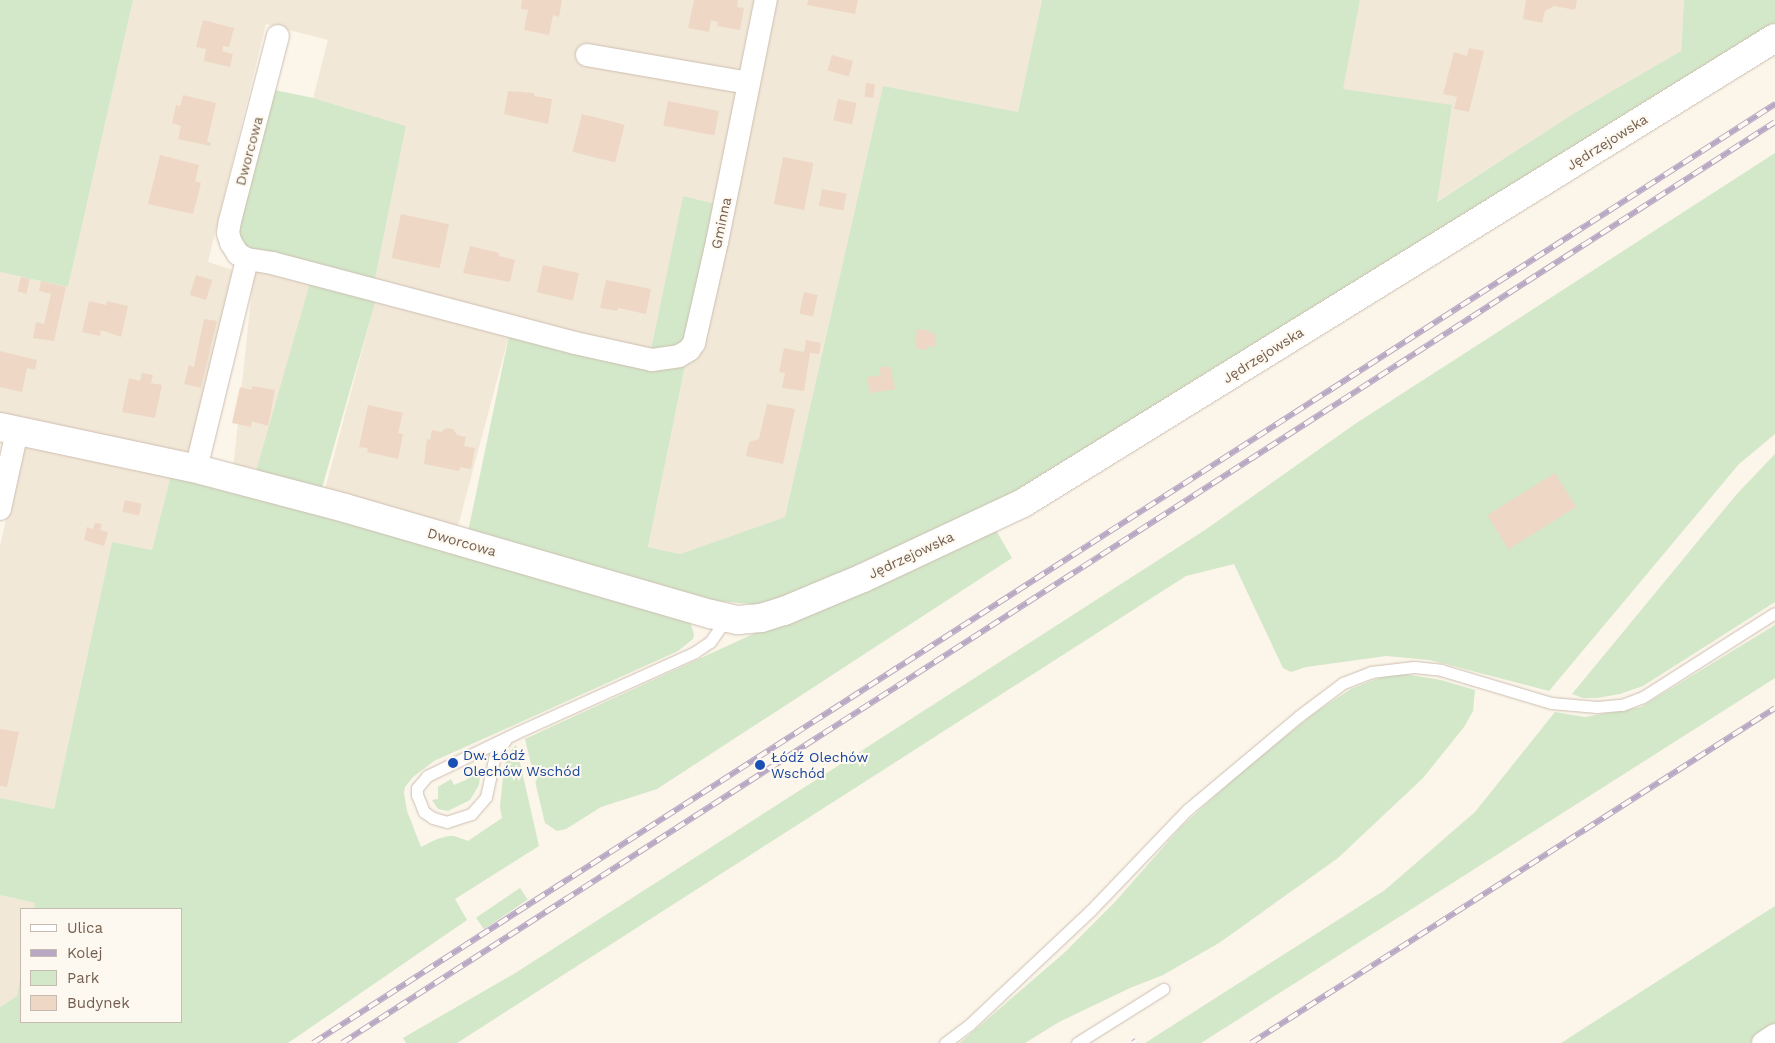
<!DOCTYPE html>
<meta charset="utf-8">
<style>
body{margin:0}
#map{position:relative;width:1775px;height:1043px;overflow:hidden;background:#fbf5ea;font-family:"Work Sans",sans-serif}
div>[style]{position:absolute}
.residential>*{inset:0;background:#f2e8d8;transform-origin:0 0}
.green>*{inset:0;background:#d3e7c9;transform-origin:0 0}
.building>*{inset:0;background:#eed7c4;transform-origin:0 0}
.roads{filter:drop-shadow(0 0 1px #ccbeb0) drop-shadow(0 0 1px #ccbeb0)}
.lane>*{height:11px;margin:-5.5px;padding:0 5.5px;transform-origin:5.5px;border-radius:5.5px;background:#fff}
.street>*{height:22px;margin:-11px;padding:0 11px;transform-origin:11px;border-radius:11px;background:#fff}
.secondary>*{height:28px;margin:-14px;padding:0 14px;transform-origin:14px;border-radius:14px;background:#fff}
.rail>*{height:5.5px;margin-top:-2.75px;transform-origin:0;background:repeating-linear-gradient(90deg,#fef9f0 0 11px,#b9a8c4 0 22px);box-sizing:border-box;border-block:1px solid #b9a8c4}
.dots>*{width:14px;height:14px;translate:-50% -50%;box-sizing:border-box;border:2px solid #fef9f0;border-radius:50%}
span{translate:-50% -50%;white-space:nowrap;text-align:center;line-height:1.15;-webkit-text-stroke:4px #fef9f0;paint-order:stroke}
.street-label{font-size:14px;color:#735e4f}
.transit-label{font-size:14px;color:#164399}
.left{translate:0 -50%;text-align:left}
.legend{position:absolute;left:20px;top:908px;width:162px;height:115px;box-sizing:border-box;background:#fef9f0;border:1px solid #c6bbb0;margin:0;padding:6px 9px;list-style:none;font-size:15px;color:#735e4f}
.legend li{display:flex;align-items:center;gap:10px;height:25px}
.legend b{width:25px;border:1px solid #c6bbb0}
</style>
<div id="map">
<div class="residential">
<div style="clip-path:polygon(133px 0,757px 0,720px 205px,683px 196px,650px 354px,374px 284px,406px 126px,313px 98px,328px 40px,266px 24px,208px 262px,233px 270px,188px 455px,0 419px,0 272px,68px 287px)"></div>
<div style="clip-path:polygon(777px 0,1042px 0,1018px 112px,883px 86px,785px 517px,680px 554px,648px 547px,686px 361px)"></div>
<div style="clip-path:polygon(1360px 0,1684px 0,1681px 51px,1576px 112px,1436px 202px,1342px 89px)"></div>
<div style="left:254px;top:270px;width:58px;height:197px;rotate:6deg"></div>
<div style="left:377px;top:295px;width:138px;height:203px;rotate:15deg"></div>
<div style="clip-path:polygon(23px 445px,172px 471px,152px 550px,112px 542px,54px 809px,0 798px,0 546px)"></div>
<div style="clip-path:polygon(0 895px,35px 903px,34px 909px,21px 909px,21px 972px,17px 996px,0 1007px)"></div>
</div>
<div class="green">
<div style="clip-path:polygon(0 0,133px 0,68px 287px,0 272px)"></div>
<div style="clip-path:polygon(1042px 0,1360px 0,1343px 89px,1452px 105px,1437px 202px,1576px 112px,1681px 51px,1684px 0,1775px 0,1775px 26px,1026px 490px,796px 596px,762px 605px,717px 601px,468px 532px,510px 331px,686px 361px,648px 547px,680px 554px,785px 517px,883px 86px,1018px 112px)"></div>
<div style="clip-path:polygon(270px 89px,313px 98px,406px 126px,374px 284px,244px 249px,236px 221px)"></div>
<div style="clip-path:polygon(1775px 153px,1775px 434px,1739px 464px,1549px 691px,1430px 660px,1386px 656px,1306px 667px,1291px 672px,1283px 668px,1234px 564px,1186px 576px,457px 1043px,406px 1043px,403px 1038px,517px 972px,1205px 530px,1355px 424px)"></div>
<div style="clip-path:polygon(683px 196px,720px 205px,690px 334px,678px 349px,650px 354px)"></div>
<div style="left:312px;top:276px;width:68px;height:206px;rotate:16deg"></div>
<div style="clip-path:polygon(1775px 454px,1775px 602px,1643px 686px,1620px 694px,1597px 698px,1583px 698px,1572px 694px,1736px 495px)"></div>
<div style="clip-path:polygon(172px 471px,689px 619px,694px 634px,693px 639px,678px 651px,434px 761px,413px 777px,405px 787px,404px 793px,407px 811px,421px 847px,437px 839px,449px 836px,454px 836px,468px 841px,502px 818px,500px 807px,504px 767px,507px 755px,516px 745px,539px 846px,455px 899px,467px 920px,288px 1043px,0 1043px,0 1007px,17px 996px,21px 972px,21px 1022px,181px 1022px,181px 909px,34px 909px,35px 903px,0 895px,0 798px,54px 809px,112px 542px,152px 550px)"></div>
<div style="clip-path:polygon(994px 527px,1012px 558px,657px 789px,601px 807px,566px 829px,557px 831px,545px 823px,525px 739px,766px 628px)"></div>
<div style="clip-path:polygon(1775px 625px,1775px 678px,1201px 1043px,1145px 1043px,1385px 890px,1475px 812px,1555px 712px,1585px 717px,1641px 707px)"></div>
<div style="clip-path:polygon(1404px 674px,1441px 680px,1475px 690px,1473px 711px,1464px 727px,1423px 778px,1338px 858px,1219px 943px,1163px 975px,1130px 988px,1059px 1022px,1025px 1043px,960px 1043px,1064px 953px,1114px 903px,1181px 827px,1239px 774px,1316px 712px,1351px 689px,1384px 676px)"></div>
<div style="clip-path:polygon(481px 768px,479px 785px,470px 800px,448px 811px,438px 809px,432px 800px,438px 799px,438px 787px,451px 779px,454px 785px,468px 779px,466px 775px)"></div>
<div style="left:520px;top:888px;width:14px;height:53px;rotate:56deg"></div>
<div style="clip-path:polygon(1775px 906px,1775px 1029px,1754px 1043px,1561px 1043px)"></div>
</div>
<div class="building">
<div style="clip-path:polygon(522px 0,562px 0,559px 17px,553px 15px,549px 35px,524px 30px,528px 10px,521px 9px)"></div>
<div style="clip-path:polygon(694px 0,738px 0,737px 7px,744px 8px,740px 30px,717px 26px,718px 22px,711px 20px,709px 32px,688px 28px)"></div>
<div style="clip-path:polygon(808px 0,858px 0,855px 14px,807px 5px)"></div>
<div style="clip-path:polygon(1526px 0,1577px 0,1575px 10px,1554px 6px,1545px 11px,1542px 23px,1523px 19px)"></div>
<div style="clip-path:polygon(203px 20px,234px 28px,229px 47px,223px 46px,222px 51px,233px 54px,230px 67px,204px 61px,206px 49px,196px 47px)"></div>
<div style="clip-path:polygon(1469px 48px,1484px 51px,1469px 112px,1454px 109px,1457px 97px,1443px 94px,1454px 52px,1467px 56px)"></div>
<div style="left:832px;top:55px;width:22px;height:16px;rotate:16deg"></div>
<div style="left:866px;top:83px;width:9px;height:14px;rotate:6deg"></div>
<div style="clip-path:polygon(508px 91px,534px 93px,534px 96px,552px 99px,548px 124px,504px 114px)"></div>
<div style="clip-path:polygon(183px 95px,216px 103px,207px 142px,211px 143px,210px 146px,178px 139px,181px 126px,172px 123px,176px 105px,180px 106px)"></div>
<div style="left:838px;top:99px;width:19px;height:22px;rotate:12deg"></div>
<div style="left:668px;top:101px;width:52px;height:25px;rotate:11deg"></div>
<div style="left:582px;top:114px;width:44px;height:39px;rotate:14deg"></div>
<div style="clip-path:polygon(160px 155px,199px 165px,195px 181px,201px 183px,193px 214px,148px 204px)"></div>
<div style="left:783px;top:157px;width:31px;height:48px;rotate:11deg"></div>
<div style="left:822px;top:189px;width:25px;height:17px;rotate:11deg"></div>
<div style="left:401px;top:214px;width:49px;height:45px;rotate:12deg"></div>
<div style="clip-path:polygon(470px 246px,499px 253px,499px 256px,515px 260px,510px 282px,463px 273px)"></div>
<div style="left:543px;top:265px;width:37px;height:28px;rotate:13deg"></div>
<div style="left:196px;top:275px;width:17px;height:21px;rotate:17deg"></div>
<div style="left:21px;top:277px;width:9px;height:15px;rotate:13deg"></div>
<div style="clip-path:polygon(606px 280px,651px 289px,646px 314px,618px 308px,617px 311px,600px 308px)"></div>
<div style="clip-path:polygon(41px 281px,66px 287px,54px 341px,33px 338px,36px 322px,44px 324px,51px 294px,39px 291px)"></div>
<div style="left:804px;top:292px;width:14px;height:22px;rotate:12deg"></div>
<div style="clip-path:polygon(89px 301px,106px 305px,107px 301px,128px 306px,121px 337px,101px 330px,100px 336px,82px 332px)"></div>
<div style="clip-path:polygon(204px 319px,217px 321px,201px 388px,184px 384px,189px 365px,194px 367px)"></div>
<div style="clip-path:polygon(917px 329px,930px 330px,930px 333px,936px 334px,935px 347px,928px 346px,928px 350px,915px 348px)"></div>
<div style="clip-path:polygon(806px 340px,821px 343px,819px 354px,810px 353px,804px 391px,782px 388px,785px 373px,779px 372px,784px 348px,804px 352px)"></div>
<div style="clip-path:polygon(0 351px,37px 360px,35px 370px,27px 368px,22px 392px,0 387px)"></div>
<div style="clip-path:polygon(890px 366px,895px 389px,870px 393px,867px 377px,881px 375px,879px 368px)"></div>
<div style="clip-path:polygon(142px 373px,153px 375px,151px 383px,162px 385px,155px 418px,122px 412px,129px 378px,140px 381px)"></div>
<div style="clip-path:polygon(252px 386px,275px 390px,268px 426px,252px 421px,251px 427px,232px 423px,240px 387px,252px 390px)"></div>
<div style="clip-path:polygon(767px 404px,795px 409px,783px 464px,746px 456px,749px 442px,759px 439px)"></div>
<div style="clip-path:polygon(368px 405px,403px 413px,398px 433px,403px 434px,398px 459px,367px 452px,368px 448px,359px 447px)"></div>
<div style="clip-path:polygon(446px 428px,453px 429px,457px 435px,466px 437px,464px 446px,475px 448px,471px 469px,460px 467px,459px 471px,424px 464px,427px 439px,430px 440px,432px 430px,441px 432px)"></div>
<div style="left:1555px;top:473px;width:40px;height:80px;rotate:58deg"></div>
<div style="left:125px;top:500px;width:17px;height:12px;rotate:13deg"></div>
<div style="clip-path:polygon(95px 523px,102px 524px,100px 530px,108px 532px,104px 546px,84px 540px,87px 527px,93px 529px)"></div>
<div style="clip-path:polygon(0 729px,19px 732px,7px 787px,0 786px)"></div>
</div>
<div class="roads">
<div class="lane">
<div style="left:506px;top:739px;width:19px;rotate:125deg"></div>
<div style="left:495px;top:755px;width:43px;rotate:102.1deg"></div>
<div style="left:486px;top:797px;width:23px;rotate:131deg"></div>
<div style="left:471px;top:814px;width:25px;rotate:162deg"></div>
<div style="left:447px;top:822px;width:15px;rotate:-164deg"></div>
<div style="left:433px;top:818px;width:11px;rotate:-146deg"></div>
<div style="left:424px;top:812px;width:18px;rotate:-112deg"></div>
<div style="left:417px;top:795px;width:7px;rotate:-90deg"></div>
<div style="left:417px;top:788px;width:16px;rotate:-50deg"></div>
<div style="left:427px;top:776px;width:101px;rotate:-25.8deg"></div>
<div style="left:518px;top:732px;width:194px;rotate:-24.3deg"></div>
<div style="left:695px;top:652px;width:18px;rotate:-34deg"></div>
<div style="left:710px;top:642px;width:29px;rotate:-55deg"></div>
<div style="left:945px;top:1043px;width:31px;rotate:-37deg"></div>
<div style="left:970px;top:1024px;width:166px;rotate:-43.3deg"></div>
<div style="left:1091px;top:910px;width:139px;rotate:-46.2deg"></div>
<div style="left:1187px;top:810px;width:146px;rotate:-40deg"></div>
<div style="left:1299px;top:716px;width:55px;rotate:-36.9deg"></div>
<div style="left:1343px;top:683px;width:30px;rotate:-21deg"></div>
<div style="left:1371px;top:672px;width:43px;rotate:-6.6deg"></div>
<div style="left:1414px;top:667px;width:27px;rotate:6deg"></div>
<div style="left:1441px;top:670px;width:115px;rotate:16.7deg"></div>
<div style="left:1551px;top:703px;width:46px;rotate:5deg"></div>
<div style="left:1597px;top:707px;width:25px;rotate:-5deg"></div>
<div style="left:1622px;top:705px;width:22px;rotate:-21deg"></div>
<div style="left:1643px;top:697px;width:156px;rotate:-32.5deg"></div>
<div style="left:1077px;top:1043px;width:102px;rotate:-32.1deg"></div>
</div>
<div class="street">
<div style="left:587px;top:55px;width:164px;rotate:9.8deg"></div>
<div style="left:247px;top:259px;width:25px;rotate:9deg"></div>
<div style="left:272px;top:263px;width:313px;rotate:14.8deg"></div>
<div style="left:575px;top:343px;width:79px;rotate:12.4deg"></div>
<div style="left:652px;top:360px;width:27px;rotate:-8deg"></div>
<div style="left:679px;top:356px;width:12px;rotate:-31deg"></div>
<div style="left:689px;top:350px;width:9px;rotate:-54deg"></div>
<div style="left:694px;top:343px;width:104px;rotate:-77.2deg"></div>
<div style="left:717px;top:242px;width:247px;rotate:-78.6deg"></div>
<div style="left:196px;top:469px;width:216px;rotate:-76.3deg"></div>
<div style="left:247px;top:259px;width:10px;rotate:-151deg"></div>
<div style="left:238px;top:254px;width:13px;rotate:-122deg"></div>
<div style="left:231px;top:243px;width:10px;rotate:-107deg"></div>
<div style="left:228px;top:233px;width:12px;rotate:-81deg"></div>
<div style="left:230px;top:221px;width:191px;rotate:-75.5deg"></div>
<div style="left:0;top:509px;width:80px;rotate:-77.7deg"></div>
<div style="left:1763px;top:1043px;width:14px;rotate:-34deg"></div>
</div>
<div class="secondary">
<div style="left:0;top:427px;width:197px;rotate:12deg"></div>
<div style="left:193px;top:468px;width:157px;rotate:14.7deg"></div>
<div style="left:345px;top:508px;width:381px;rotate:16.2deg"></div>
<div style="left:711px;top:614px;width:28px;rotate:13deg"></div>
<div style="left:738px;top:620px;width:23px;rotate:-5deg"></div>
<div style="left:761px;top:618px;width:24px;rotate:-17deg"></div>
<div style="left:784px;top:611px;width:86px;rotate:-22.7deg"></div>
<div style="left:863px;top:578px;width:177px;rotate:-25.1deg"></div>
<div style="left:1023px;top:503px;width:884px;rotate:-31.73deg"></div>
</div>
</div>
<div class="rail">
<div style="left:313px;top:1043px;width:1738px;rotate:-32.71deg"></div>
<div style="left:342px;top:1043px;width:1703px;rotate:-32.73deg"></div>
<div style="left:1133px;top:1043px;width:4px;rotate:-34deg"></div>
<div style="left:1251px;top:1043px;width:622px;rotate:-32.59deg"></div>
</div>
<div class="dots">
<div style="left:453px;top:763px;background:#1a4fb4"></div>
<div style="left:760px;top:765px;background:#1a4fb4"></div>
</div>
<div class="street-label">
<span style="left:1607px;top:142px;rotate:-32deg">Jędrzejowska</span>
<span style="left:249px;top:151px;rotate:-75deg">Dworcowa</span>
<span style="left:721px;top:223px;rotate:-78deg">Gminna</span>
<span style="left:1263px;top:355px;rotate:-32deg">Jędrzejowska</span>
<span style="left:462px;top:542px;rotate:16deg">Dworcowa</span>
<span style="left:911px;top:555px;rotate:-25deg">Jędrzejowska</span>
</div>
<div class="transit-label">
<span class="left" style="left:463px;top:763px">Dw. Łódź<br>Olechów Wschód</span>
<span class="left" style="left:771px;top:765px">Łódź Olechów<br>Wschód</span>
</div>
<ul class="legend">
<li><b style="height:6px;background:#fff"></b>Ulica</li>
<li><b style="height:6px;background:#b9a8c4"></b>Kolej</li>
<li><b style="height:14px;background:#d3e7c9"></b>Park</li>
<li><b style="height:14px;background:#eed7c4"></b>Budynek</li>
</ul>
</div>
